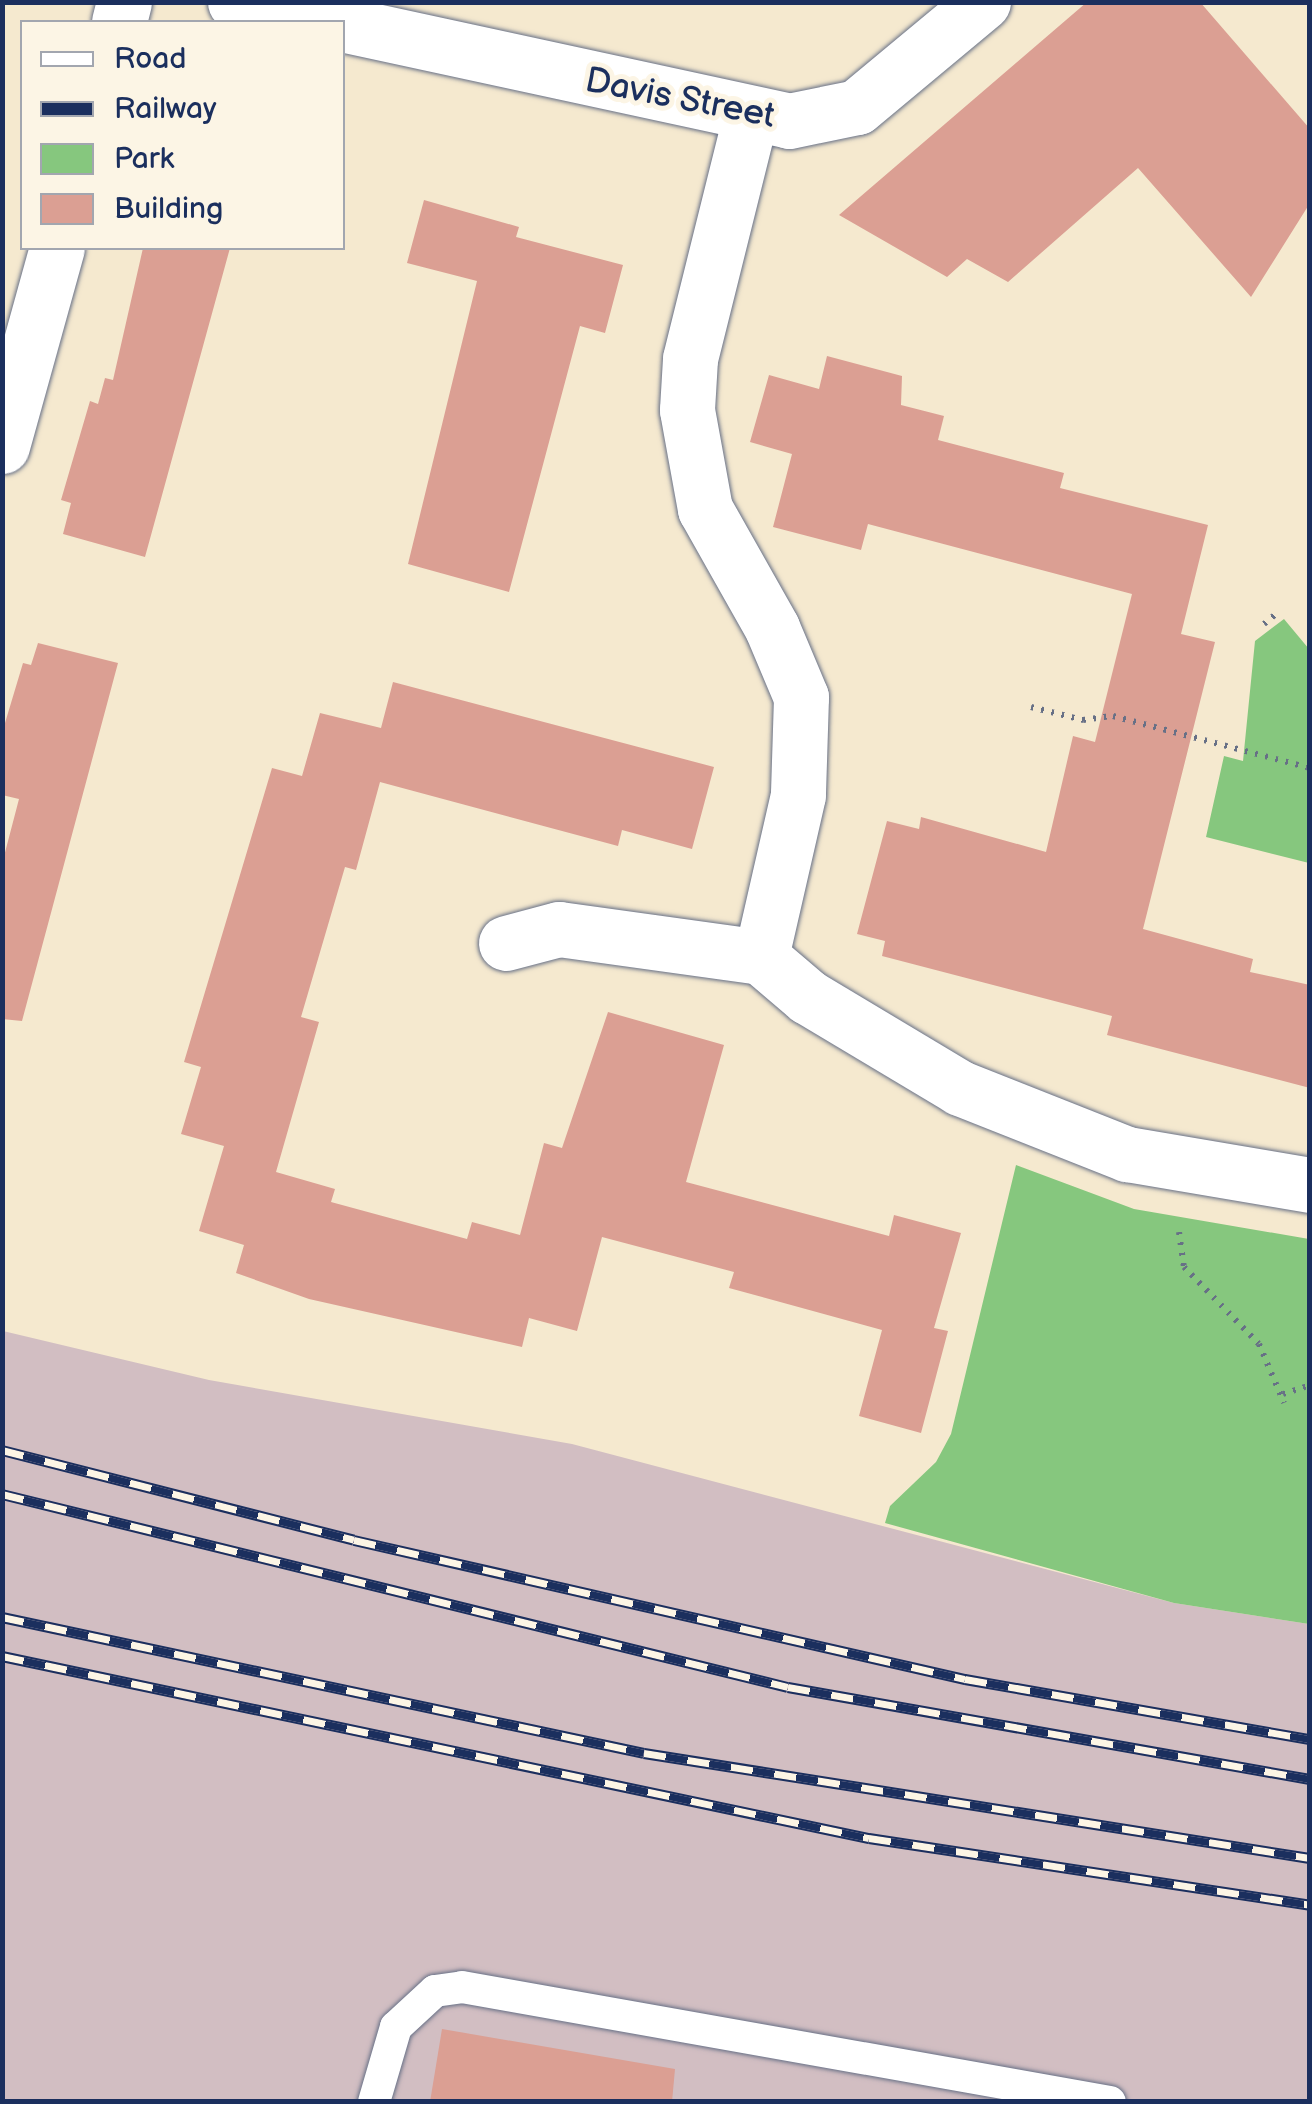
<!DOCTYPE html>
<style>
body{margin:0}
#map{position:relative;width:1312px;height:2104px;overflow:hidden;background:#f5e9cf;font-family:"Balsamiq Sans",sans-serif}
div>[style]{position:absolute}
.industrial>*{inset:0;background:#d2bec2}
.green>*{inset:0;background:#86c77e}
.building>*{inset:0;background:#db9f93}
.path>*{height:6px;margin-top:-3px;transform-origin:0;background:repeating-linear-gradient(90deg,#677086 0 2.5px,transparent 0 10.5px)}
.roads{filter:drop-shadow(0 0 2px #677086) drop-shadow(0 0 2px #677086)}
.service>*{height:32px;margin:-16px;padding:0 16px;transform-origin:16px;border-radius:16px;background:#fff}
.minor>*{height:55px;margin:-27.5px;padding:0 27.5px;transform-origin:27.5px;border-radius:27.5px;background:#fff}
.rail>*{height:11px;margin-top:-5.5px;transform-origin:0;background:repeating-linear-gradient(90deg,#fcf5e5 0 22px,#1b2f5e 0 44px);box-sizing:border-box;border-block:2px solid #1b2f5e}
span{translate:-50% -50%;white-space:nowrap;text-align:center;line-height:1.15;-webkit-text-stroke:10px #fcf5e5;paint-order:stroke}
.street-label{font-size:35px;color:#1b2f5e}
.frame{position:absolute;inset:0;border:5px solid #1b2f5e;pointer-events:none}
.legend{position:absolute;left:20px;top:20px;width:325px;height:230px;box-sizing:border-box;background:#fcf5e5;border:2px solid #a2a6af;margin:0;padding:12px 18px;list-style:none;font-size:30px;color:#1b2f5e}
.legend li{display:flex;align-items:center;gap:20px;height:50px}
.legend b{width:50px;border:2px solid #a2a6af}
</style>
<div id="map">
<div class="industrial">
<div style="clip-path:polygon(3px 1331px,209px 1380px,572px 1444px,1174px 1603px,1309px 1624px,1309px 2101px,3px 2102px)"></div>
</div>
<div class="green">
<div style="clip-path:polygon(1284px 619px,1309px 649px,1309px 863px,1206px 837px,1224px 756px,1243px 761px,1255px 641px)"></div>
<div style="clip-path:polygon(1016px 1165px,1134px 1209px,1309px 1239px,1309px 1624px,1174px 1603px,885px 1523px,890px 1506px,936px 1462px,951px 1434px)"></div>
</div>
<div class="building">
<div style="clip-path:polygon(1087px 2px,1200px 2px,1310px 129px,1310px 203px,1251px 297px,1138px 168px,1008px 282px,967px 259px,947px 277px,839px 215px)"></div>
<div style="clip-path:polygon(424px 200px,519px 227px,516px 237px,623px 265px,605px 333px,580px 326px,509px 592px,408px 564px,477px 281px,407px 263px)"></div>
<div style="clip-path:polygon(143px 248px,230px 248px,145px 557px,63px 534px,71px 503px,61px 500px,90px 401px,98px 404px,105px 378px,113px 380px)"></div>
<div style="clip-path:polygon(827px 356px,902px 376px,901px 405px,944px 416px,938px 440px,1064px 473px,1060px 488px,1208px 525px,1181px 634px,1215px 642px,1143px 929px,1253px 959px,1250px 972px,1310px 985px,1310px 1088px,1107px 1035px,1112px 1016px,882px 956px,885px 941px,857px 934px,887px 821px,919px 829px,921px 817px,1046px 852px,1073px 736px,1095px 742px,1132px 594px,868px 524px,861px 550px,773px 527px,792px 454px,750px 442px,769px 375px,819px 389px)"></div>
<div style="clip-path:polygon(38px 643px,118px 663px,22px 1021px,2px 1019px,2px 864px,19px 799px,2px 795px,2px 733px,23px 663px,31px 665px)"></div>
<div style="clip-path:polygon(393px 682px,714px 767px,692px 849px,622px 830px,618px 846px,380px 782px,356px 870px,345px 867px,301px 1017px,319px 1022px,276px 1172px,335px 1189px,331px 1202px,467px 1239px,472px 1222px,520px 1235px,544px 1143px,562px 1148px,608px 1012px,724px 1045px,686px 1182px,889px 1236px,894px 1215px,961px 1233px,934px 1328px,948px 1331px,921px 1433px,859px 1416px,882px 1330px,729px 1288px,734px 1272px,602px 1237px,577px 1331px,529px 1318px,522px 1347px,309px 1299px,236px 1273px,244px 1245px,199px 1231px,224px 1146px,181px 1134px,201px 1067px,184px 1062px,272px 768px,302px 776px,320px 713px,381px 728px)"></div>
<div style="clip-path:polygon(442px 2029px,675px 2069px,672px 2102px,430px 2102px)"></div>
</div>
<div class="path">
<div style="left:1264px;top:624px;width:17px;rotate:-40deg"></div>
<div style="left:1031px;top:707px;width:54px;rotate:14deg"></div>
<div style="left:1083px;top:720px;width:30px;rotate:-8deg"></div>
<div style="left:1113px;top:716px;width:204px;rotate:14.8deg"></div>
<div style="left:1179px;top:1232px;width:35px;rotate:82deg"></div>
<div style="left:1184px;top:1267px;width:107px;rotate:45.8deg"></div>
<div style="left:1259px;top:1344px;width:64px;rotate:67deg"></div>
<div style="left:1283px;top:1394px;width:28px;rotate:-18deg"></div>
</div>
<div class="roads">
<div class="service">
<div style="left:374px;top:2102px;width:78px;rotate:-73.7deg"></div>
<div style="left:396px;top:2027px;width:53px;rotate:-42.7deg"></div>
<div style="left:435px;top:1991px;width:27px;rotate:-8deg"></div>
<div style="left:462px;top:1987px;width:658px;rotate:10.06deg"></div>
</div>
<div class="minor">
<div style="left:235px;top:2px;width:102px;rotate:11.3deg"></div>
<div style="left:119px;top:22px;width:21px;rotate:-76deg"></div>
<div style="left:342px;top:24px;width:457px;rotate:12.2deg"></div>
<div style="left:789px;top:121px;width:69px;rotate:-11.6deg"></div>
<div style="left:857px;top:107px;width:164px;rotate:-39.8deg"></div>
<div style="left:751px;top:114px;width:252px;rotate:104deg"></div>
<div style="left:690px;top:359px;width:51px;rotate:93.4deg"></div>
<div style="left:687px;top:410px;width:101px;rotate:79.7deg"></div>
<div style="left:705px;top:509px;width:137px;rotate:60.6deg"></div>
<div style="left:772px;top:628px;width:75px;rotate:67.2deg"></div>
<div style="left:801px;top:697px;width:98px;rotate:91.8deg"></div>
<div style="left:798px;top:795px;width:166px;rotate:102.9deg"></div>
<div style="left:761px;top:957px;width:62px;rotate:40.4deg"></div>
<div style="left:808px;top:997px;width:177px;rotate:30.9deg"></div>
<div style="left:960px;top:1088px;width:180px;rotate:21.6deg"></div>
<div style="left:1127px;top:1154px;width:186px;rotate:9.6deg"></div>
<div style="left:2px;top:446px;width:205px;rotate:-74.5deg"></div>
<div style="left:506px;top:943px;width:55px;rotate:-14.8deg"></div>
<div style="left:559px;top:929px;width:204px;rotate:7.9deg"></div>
</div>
</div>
<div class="rail">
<div style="left:2px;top:1450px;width:363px;rotate:14.3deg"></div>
<div style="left:354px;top:1540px;width:627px;rotate:12.82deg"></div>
<div style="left:965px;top:1679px;width:350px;rotate:9.9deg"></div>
<div style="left:2px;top:1494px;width:809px;rotate:13.8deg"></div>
<div style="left:788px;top:1687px;width:530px;rotate:10deg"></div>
<div style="left:2px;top:1617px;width:656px;rotate:11.96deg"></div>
<div style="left:644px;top:1753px;width:674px;rotate:8.96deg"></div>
<div style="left:2px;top:1656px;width:886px;rotate:11.86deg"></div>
<div style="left:869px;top:1838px;width:446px;rotate:8.6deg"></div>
</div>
<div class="street-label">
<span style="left:680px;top:99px;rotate:11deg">Davis Street</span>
</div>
<div class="frame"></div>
<ul class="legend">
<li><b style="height:12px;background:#fff"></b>Road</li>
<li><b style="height:12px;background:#1b2f5e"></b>Railway</li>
<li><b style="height:28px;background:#86c77e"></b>Park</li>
<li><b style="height:28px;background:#db9f93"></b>Building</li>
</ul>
</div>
